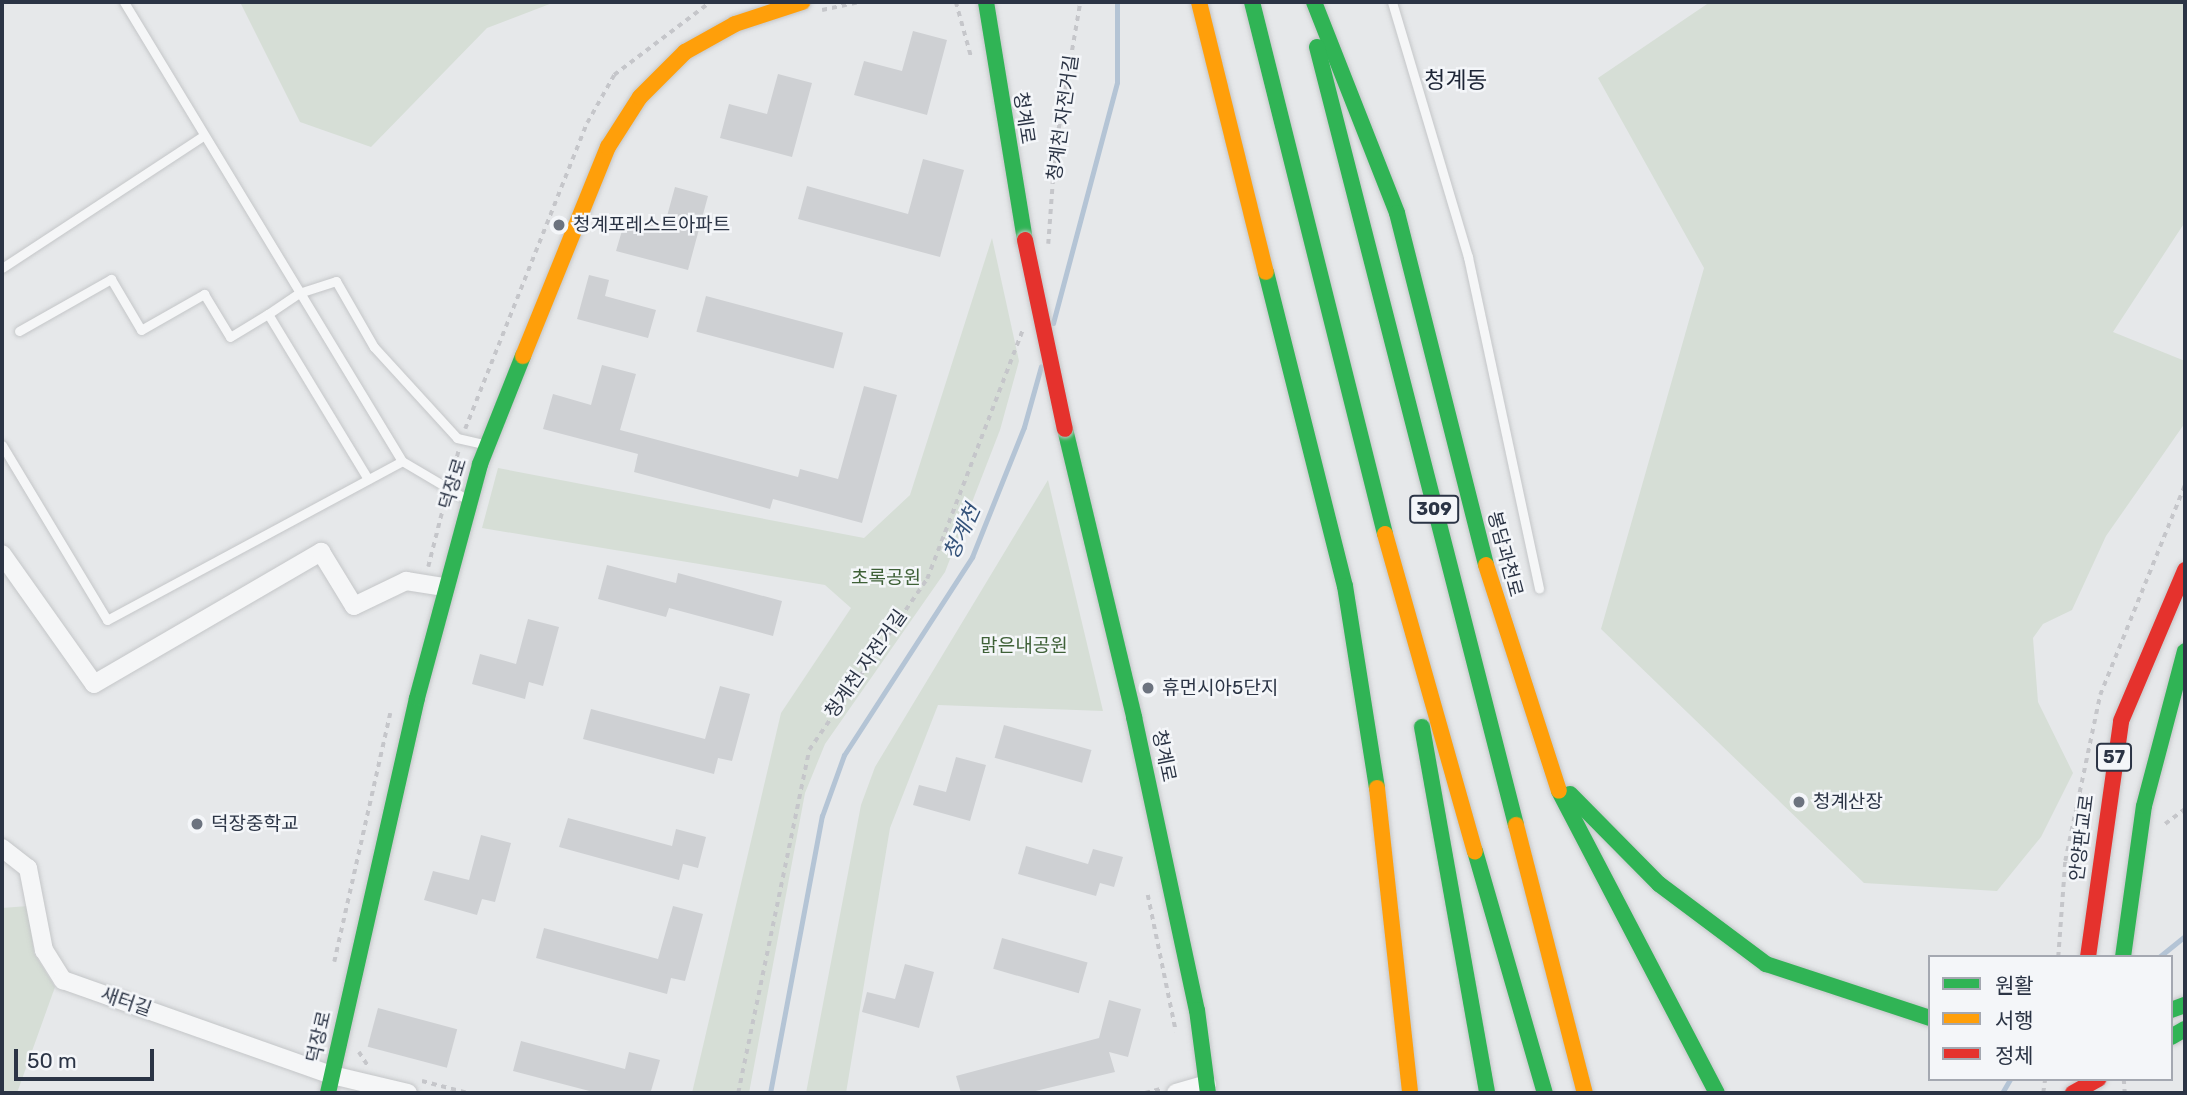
<!DOCTYPE html>
<meta charset="utf-8">
<style>
body{margin:0}
#map{position:relative;width:2187px;height:1095px;overflow:hidden;background:#e6e8ea;font-family:Rubik,"Noto Sans KR",sans-serif}
div>[style]{position:absolute}
.green>*{inset:0;background:#d6ded6}
.stream>*{height:5px;margin:-2.5px;padding:0 2.5px;transform-origin:2.5px;border-radius:2.5px;background:#b4c4d5}
.building>*{inset:0;background:#ced0d3;transform-origin:0 0}
.path>*{height:3.5px;margin-top:-1.75px;transform-origin:0;background:repeating-linear-gradient(90deg,#c5c6ca 0 5px,transparent 0 10px)}
.roads{filter:drop-shadow(0 0 2px #c4c6c8) drop-shadow(0 0 2px #c4c6c8)}
.lane>*{height:9px;margin:-4.5px;padding:0 4.5px;transform-origin:4.5px;border-radius:4.5px;background:#f5f6f7}
.street>*{height:18px;margin:-9px;padding:0 9px;transform-origin:9px;border-radius:9px;background:#f5f6f7}
.fast>*{height:16px;margin:-8px;padding:0 8px;transform-origin:8px;border-radius:8px;background:#30b455}
.slow>*{height:16px;margin:-8px;padding:0 8px;transform-origin:8px;border-radius:8px;background:#ff9f0a}
.jam>*{height:16px;margin:-8px;padding:0 8px;transform-origin:8px;border-radius:8px;background:#e5322d}
.bridges{filter:drop-shadow(0 0 2px #c4c6c8) drop-shadow(0 0 2px #c4c6c8)}
.jam-bridge>*{height:16px;margin:-8px;padding:0 8px;transform-origin:8px;border-radius:8px;background:#e5322d}
.dots>*{width:19px;height:19px;translate:-50% -50%;box-sizing:border-box;border:4px solid #f4f6f9;border-radius:50%}
span{translate:-50% -50%;white-space:nowrap;text-align:center;line-height:1.15;-webkit-text-stroke:5px #f4f6f9;paint-order:stroke}
.shield-label span{padding:2px 5px;background:#f4f6f9;border:2px solid;border-radius:5px;-webkit-text-stroke-width:0}
.shield-label{font-size:18px;color:#2b3445;font-weight:700}
.street-label{font-size:19px;color:#2b3445}
.poi-label{font-size:19px;color:#2b3445}
.left{translate:0 -50%;text-align:left}
.park-label{font-size:19px;color:#3f6138}
.water-label{font-size:21px;color:#34527a;font-style:italic}
.quarter-label{font-size:23px;color:#1d2536}
.frame{position:absolute;inset:0;border:4px solid #2b3445;pointer-events:none}
.legend{position:absolute;left:1928px;top:955px;width:245px;height:126px;box-sizing:border-box;background:#f4f6f9;border:2px solid #a4a8b1;margin:0;padding:9px 12px;list-style:none;font-size:21px;color:#2b3445}
.legend li{display:flex;align-items:center;gap:14px;height:35px}
.legend b{width:35px;border:2px solid #a4a8b1}
.scale{position:absolute;left:14px;top:1049px;width:140px;height:32px;box-sizing:border-box;border:4px solid #2b3445;border-top:0;padding-left:9px;font-size:21px;line-height:24px;white-space:nowrap;color:#2b3445;-webkit-text-stroke:5px #f4f6f9;paint-order:stroke}
</style>
<div id="map">
<div class="green">
<div style="clip-path:polygon(240px 2px,555px 2px,487px 28px,371px 147px,300px 122px)"></div>
<div style="clip-path:polygon(1710px 2px,2185px 2px,2185px 222px,2113px 332px,2185px 361px,2185px 423px,2106px 536px,2072px 610px,2043px 624px,2033px 638px,2038px 702px,2073px 773px,2041px 837px,1997px 891px,1864px 883px,1601px 629px,1704px 268px,1598px 78px)"></div>
<div style="clip-path:polygon(992px 238px,1019px 361px,1000px 430px,945px 572px,825px 744px,805px 793px,749px 1093px,692px 1093px,781px 713px,851px 608px,825px 585px,482px 528px,498px 468px,864px 538px,910px 495px)"></div>
<div style="clip-path:polygon(1048px 480px,1103px 711px,938px 705px,890px 828px,846px 1093px,806px 1093px,861px 805px,875px 767px)"></div>
<div style="clip-path:polygon(28px 906px,34px 953px,55px 987px,17px 1093px,2px 1093px,2px 908px)"></div>
</div>
<div class="stream">
<div style="left:1053px;top:323px;width:249px;rotate:-75.1deg"></div>
<div style="left:1117px;top:82px;width:80px;rotate:-90deg"></div>
<div style="left:2159px;top:957px;width:33px;rotate:-39deg"></div>
<div style="left:770px;top:1093px;width:282px;rotate:-79.4deg"></div>
<div style="left:822px;top:816px;width:65px;rotate:-70.2deg"></div>
<div style="left:844px;top:755px;width:236px;rotate:-57.1deg"></div>
<div style="left:972px;top:557px;width:140px;rotate:-68.2deg"></div>
<div style="left:1024px;top:427px;width:63px;rotate:-74.4deg"></div>
<div style="left:2002px;top:1093px;width:16px;rotate:-60deg"></div>
</div>
<div class="building">
<div style="clip-path:polygon(913px 31px,947px 40px,927px 115px,854px 95px,864px 61px,902px 71px)"></div>
<div style="clip-path:polygon(778px 74px,812px 83px,792px 157px,720px 138px,729px 104px,767px 114px)"></div>
<div style="clip-path:polygon(923px 159px,964px 170px,940px 257px,798px 219px,807px 186px,908px 214px)"></div>
<div style="clip-path:polygon(675px 187px,708px 196px,688px 270px,616px 251px,626px 217px,664px 227px)"></div>
<div style="clip-path:polygon(589px 275px,609px 280px,605px 296px,656px 310px,648px 338px,577px 319px)"></div>
<div style="left:706px;top:296px;width:142px;height:37px;rotate:15deg"></div>
<div style="clip-path:polygon(602px 365px,636px 374px,620px 430px,798px 477px,800px 469px,838px 479px,864px 386px,897px 395px,862px 523px,773px 499px,770px 509px,634px 472px,638px 454px,543px 429px,553px 394px,591px 405px)"></div>
<div style="clip-path:polygon(607px 565px,676px 583px,678px 573px,782px 601px,773px 636px,669px 608px,666px 617px,598px 599px)"></div>
<div style="clip-path:polygon(528px 619px,559px 627px,543px 686px,529px 682px,525px 699px,472px 684px,480px 654px,516px 664px)"></div>
<div style="clip-path:polygon(720px 686px,750px 694px,732px 761px,718px 758px,714px 774px,583px 739px,591px 709px,705px 739px)"></div>
<div style="left:1004px;top:725px;width:91px;height:34px;rotate:16deg"></div>
<div style="clip-path:polygon(956px 757px,986px 765px,970px 821px,913px 805px,919px 785px,946px 792px)"></div>
<div style="clip-path:polygon(568px 818px,672px 846px,676px 829px,706px 837px,698px 868px,683px 864px,679px 880px,559px 847px)"></div>
<div style="clip-path:polygon(481px 835px,511px 843px,495px 902px,482px 899px,477px 915px,424px 900px,433px 871px,469px 880px)"></div>
<div style="clip-path:polygon(1026px 846px,1088px 864px,1093px 849px,1123px 857px,1114px 887px,1100px 883px,1096px 896px,1018px 874px)"></div>
<div style="clip-path:polygon(673px 906px,703px 914px,685px 981px,671px 978px,667px 994px,536px 958px,544px 928px,658px 959px)"></div>
<div style="left:1002px;top:938px;width:89px;height:32px;rotate:16deg"></div>
<div style="clip-path:polygon(905px 964px,934px 972px,919px 1028px,862px 1012px,867px 992px,895px 999px)"></div>
<div style="clip-path:polygon(1109px 1000px,1141px 1009px,1128px 1057px,1109px 1052px,1115px 1072px,1027px 1093px,961px 1093px,956px 1076px,1099px 1038px)"></div>
<div style="left:378px;top:1008px;width:82px;height:40px;rotate:15deg"></div>
<div style="clip-path:polygon(521px 1041px,625px 1069px,629px 1052px,660px 1060px,651px 1091px,597px 1093px,513px 1071px)"></div>
</div>
<div class="path">
<div style="left:956px;top:2px;width:56px;rotate:74.5deg"></div>
<div style="left:822px;top:10px;width:38px;rotate:-12deg"></div>
<div style="left:1048px;top:244px;width:95px;rotate:-85.8deg"></div>
<div style="left:1055px;top:149px;width:149px;rotate:-80.3deg"></div>
<div style="left:465px;top:429px;width:329px;rotate:-68.3deg"></div>
<div style="left:587px;top:123px;width:55px;rotate:-60.6deg"></div>
<div style="left:614px;top:75px;width:121px;rotate:-37.2deg"></div>
<div style="left:452px;top:476px;width:25px;rotate:-76deg"></div>
<div style="left:428px;top:567px;width:69px;rotate:-75.8deg"></div>
<div style="left:2165px;top:824px;width:25px;rotate:-37deg"></div>
<div style="left:1148px;top:895px;width:140px;rotate:78.4deg"></div>
<div style="left:2058px;top:957px;width:96px;rotate:-85.8deg"></div>
<div style="left:2065px;top:861px;width:170px;rotate:-78.1deg"></div>
<div style="left:2100px;top:695px;width:227px;rotate:-68deg"></div>
<div style="left:334px;top:962px;width:255px;rotate:-77.3deg"></div>
<div style="left:359px;top:1052px;width:17px;rotate:57deg"></div>
<div style="left:2124px;top:1079px;width:14px;rotate:86deg"></div>
<div style="left:422px;top:1081px;width:48px;rotate:14.6deg"></div>
<div style="left:738px;top:1093px;width:350px;rotate:-78.3deg"></div>
<div style="left:809px;top:750px;width:208px;rotate:-55.4deg"></div>
<div style="left:927px;top:579px;width:266px;rotate:-69deg"></div>
<div style="left:1145px;top:1093px;width:16px;rotate:-15deg"></div>
<div style="left:2043px;top:1093px;width:14px;rotate:-82deg"></div>
</div>
<div class="roads">
<div class="lane">
<div style="left:124px;top:2px;width:537px;rotate:58.8deg"></div>
<div style="left:402px;top:461px;width:77px;rotate:30.6deg"></div>
<div style="left:1392px;top:2px;width:266px;rotate:73.4deg"></div>
<div style="left:1468px;top:257px;width:339px;rotate:77.9deg"></div>
<div style="left:2px;top:268px;width:240px;rotate:-33.3deg"></div>
<div style="left:268px;top:314px;width:37px;rotate:-34deg"></div>
<div style="left:299px;top:293px;width:39px;rotate:-18deg"></div>
<div style="left:336px;top:281px;width:76px;rotate:60.1deg"></div>
<div style="left:374px;top:347px;width:123px;rotate:47.6deg"></div>
<div style="left:457px;top:438px;width:31px;rotate:13deg"></div>
<div style="left:19px;top:331px;width:106px;rotate:-29.5deg"></div>
<div style="left:111px;top:279px;width:59px;rotate:59.5deg"></div>
<div style="left:141px;top:330px;width:73px;rotate:-29.7deg"></div>
<div style="left:204px;top:294px;width:50px;rotate:58.8deg"></div>
<div style="left:230px;top:337px;width:44px;rotate:-31.2deg"></div>
<div style="left:268px;top:314px;width:193px;rotate:58.8deg"></div>
<div style="left:2px;top:445px;width:204px;rotate:59deg"></div>
<div style="left:107px;top:620px;width:335px;rotate:-28.3deg"></div>
</div>
<div class="street">
<div style="left:2px;top:554px;width:159px;rotate:54.7deg"></div>
<div style="left:94px;top:684px;width:263px;rotate:-30.2deg"></div>
<div style="left:321px;top:552px;width:63px;rotate:58.6deg"></div>
<div style="left:354px;top:606px;width:58px;rotate:-25.7deg"></div>
<div style="left:406px;top:581px;width:39px;rotate:9deg"></div>
<div style="left:2px;top:848px;width:33px;rotate:38deg"></div>
<div style="left:28px;top:868px;width:84px;rotate:79deg"></div>
<div style="left:44px;top:950px;width:36px;rotate:58deg"></div>
<div style="left:63px;top:980px;width:285px;rotate:19.5deg"></div>
<div style="left:332px;top:1075px;width:78px;rotate:13.3deg"></div>
<div style="left:1176px;top:1093px;width:32px;rotate:-16deg"></div>
</div>
<div class="fast">
<div style="left:986px;top:2px;width:241px;rotate:80.7deg"></div>
<div style="left:1252px;top:2px;width:548px;rotate:75.96deg"></div>
<div style="left:1314px;top:2px;width:227px;rotate:68.5deg"></div>
<div style="left:1397px;top:213px;width:363px;rotate:75.8deg"></div>
<div style="left:1317px;top:47px;width:803px;rotate:75.65deg"></div>
<div style="left:1266px;top:272px;width:324px;rotate:75.9deg"></div>
<div style="left:1345px;top:586px;width:205px;rotate:81deg"></div>
<div style="left:1065px;top:429px;width:296px;rotate:76.5deg"></div>
<div style="left:1134px;top:717px;width:300px;rotate:77.9deg"></div>
<div style="left:1197px;top:1010px;width:84px;rotate:82.5deg"></div>
<div style="left:1422px;top:727px;width:372px;rotate:79.9deg"></div>
<div style="left:1559px;top:791px;width:341px;rotate:62.4deg"></div>
<div style="left:1570px;top:794px;width:127px;rotate:45.3deg"></div>
<div style="left:1659px;top:884px;width:134px;rotate:36.8deg"></div>
<div style="left:1766px;top:964px;width:173px;rotate:18.2deg"></div>
<div style="left:1475px;top:851px;width:252px;rotate:73.9deg"></div>
<div style="left:2123px;top:957px;width:152px;rotate:-82.1deg"></div>
<div style="left:2144px;top:806px;width:160px;rotate:-75.2deg"></div>
<div style="left:2171px;top:1010px;width:15px;rotate:-20deg"></div>
<div style="left:2171px;top:1037px;width:16px;rotate:-30deg"></div>
<div style="left:328px;top:1093px;width:405px;rotate:-77.3deg"></div>
<div style="left:417px;top:698px;width:242px;rotate:-74.9deg"></div>
<div style="left:480px;top:464px;width:116px;rotate:-68.3deg"></div>
</div>
<div class="slow">
<div style="left:1199px;top:2px;width:278px;rotate:76.1deg"></div>
<div style="left:523px;top:356px;width:226px;rotate:-67.9deg"></div>
<div style="left:608px;top:147px;width:59px;rotate:-57.4deg"></div>
<div style="left:640px;top:97px;width:64px;rotate:-45deg"></div>
<div style="left:685px;top:52px;width:57px;rotate:-29.2deg"></div>
<div style="left:735px;top:24px;width:71px;rotate:-18.2deg"></div>
<div style="left:1385px;top:534px;width:330px;rotate:74.2deg"></div>
<div style="left:1486px;top:565px;width:237px;rotate:72.1deg"></div>
<div style="left:1377px;top:788px;width:307px;rotate:83.8deg"></div>
<div style="left:1516px;top:825px;width:277px;rotate:75.6deg"></div>
</div>
<div class="jam">
<div style="left:2088px;top:957px;width:238px;rotate:-82deg"></div>
<div style="left:2121px;top:721px;width:164px;rotate:-67deg"></div>
<div style="left:2073px;top:1093px;width:29px;rotate:-29deg"></div>
</div>
</div>
<div class="bridges">
<div class="jam-bridge">
<div style="left:1025px;top:240px;width:193px;rotate:78.1deg"></div>
</div>
</div>
<div class="dots">
<div style="left:559px;top:225px;background:#6c737f"></div>
<div style="left:1148px;top:688px;background:#6c737f"></div>
<div style="left:1799px;top:802px;background:#6c737f"></div>
<div style="left:197px;top:824px;background:#6c737f"></div>
</div>
<div class="shield-label">
<span style="left:1434px;top:509px">309</span>
<span style="left:2114px;top:757px">57</span>
</div>
<div class="street-label">
<span style="left:1024px;top:118px;rotate:81deg">청계로</span>
<span style="left:1063px;top:118px;rotate:-82deg">청계천 자전거길</span>
<span style="left:453px;top:484px;rotate:-73deg">덕장로</span>
<span style="left:1505px;top:554px;rotate:75deg">봉담과천로</span>
<span style="left:866px;top:664px;rotate:-55deg">청계천 자전거길</span>
<span style="left:1164px;top:756px;rotate:78deg">청계로</span>
<span style="left:2082px;top:838px;rotate:-83deg">안양판교로</span>
<span style="left:126px;top:1002px;rotate:19deg">새터길</span>
<span style="left:319px;top:1037px;rotate:-77deg">덕장로</span>
</div>
<div class="poi-label">
<span class="left" style="left:573px;top:225px">청계포레스트아파트</span>
<span class="left" style="left:1162px;top:688px">휴먼시아5단지</span>
<span class="left" style="left:1813px;top:802px">청계산장</span>
<span class="left" style="left:211px;top:824px">덕장중학교</span>
</div>
<div class="park-label">
<span style="left:886px;top:578px">초록공원</span>
<span style="left:1024px;top:646px">맑은내공원</span>
</div>
<div class="water-label">
<span style="left:962px;top:532px;rotate:-65deg">청계천</span>
</div>
<div class="quarter-label">
<span style="left:1456px;top:80px">청계동</span>
</div>
<div class="frame"></div>
<ul class="legend">
<li><b style="height:9px;background:#30b455"></b>원활</li>
<li><b style="height:9px;background:#ff9f0a"></b>서행</li>
<li><b style="height:9px;background:#e5322d"></b>정체</li>
</ul>
<div class="scale">50 m</div>
</div>
